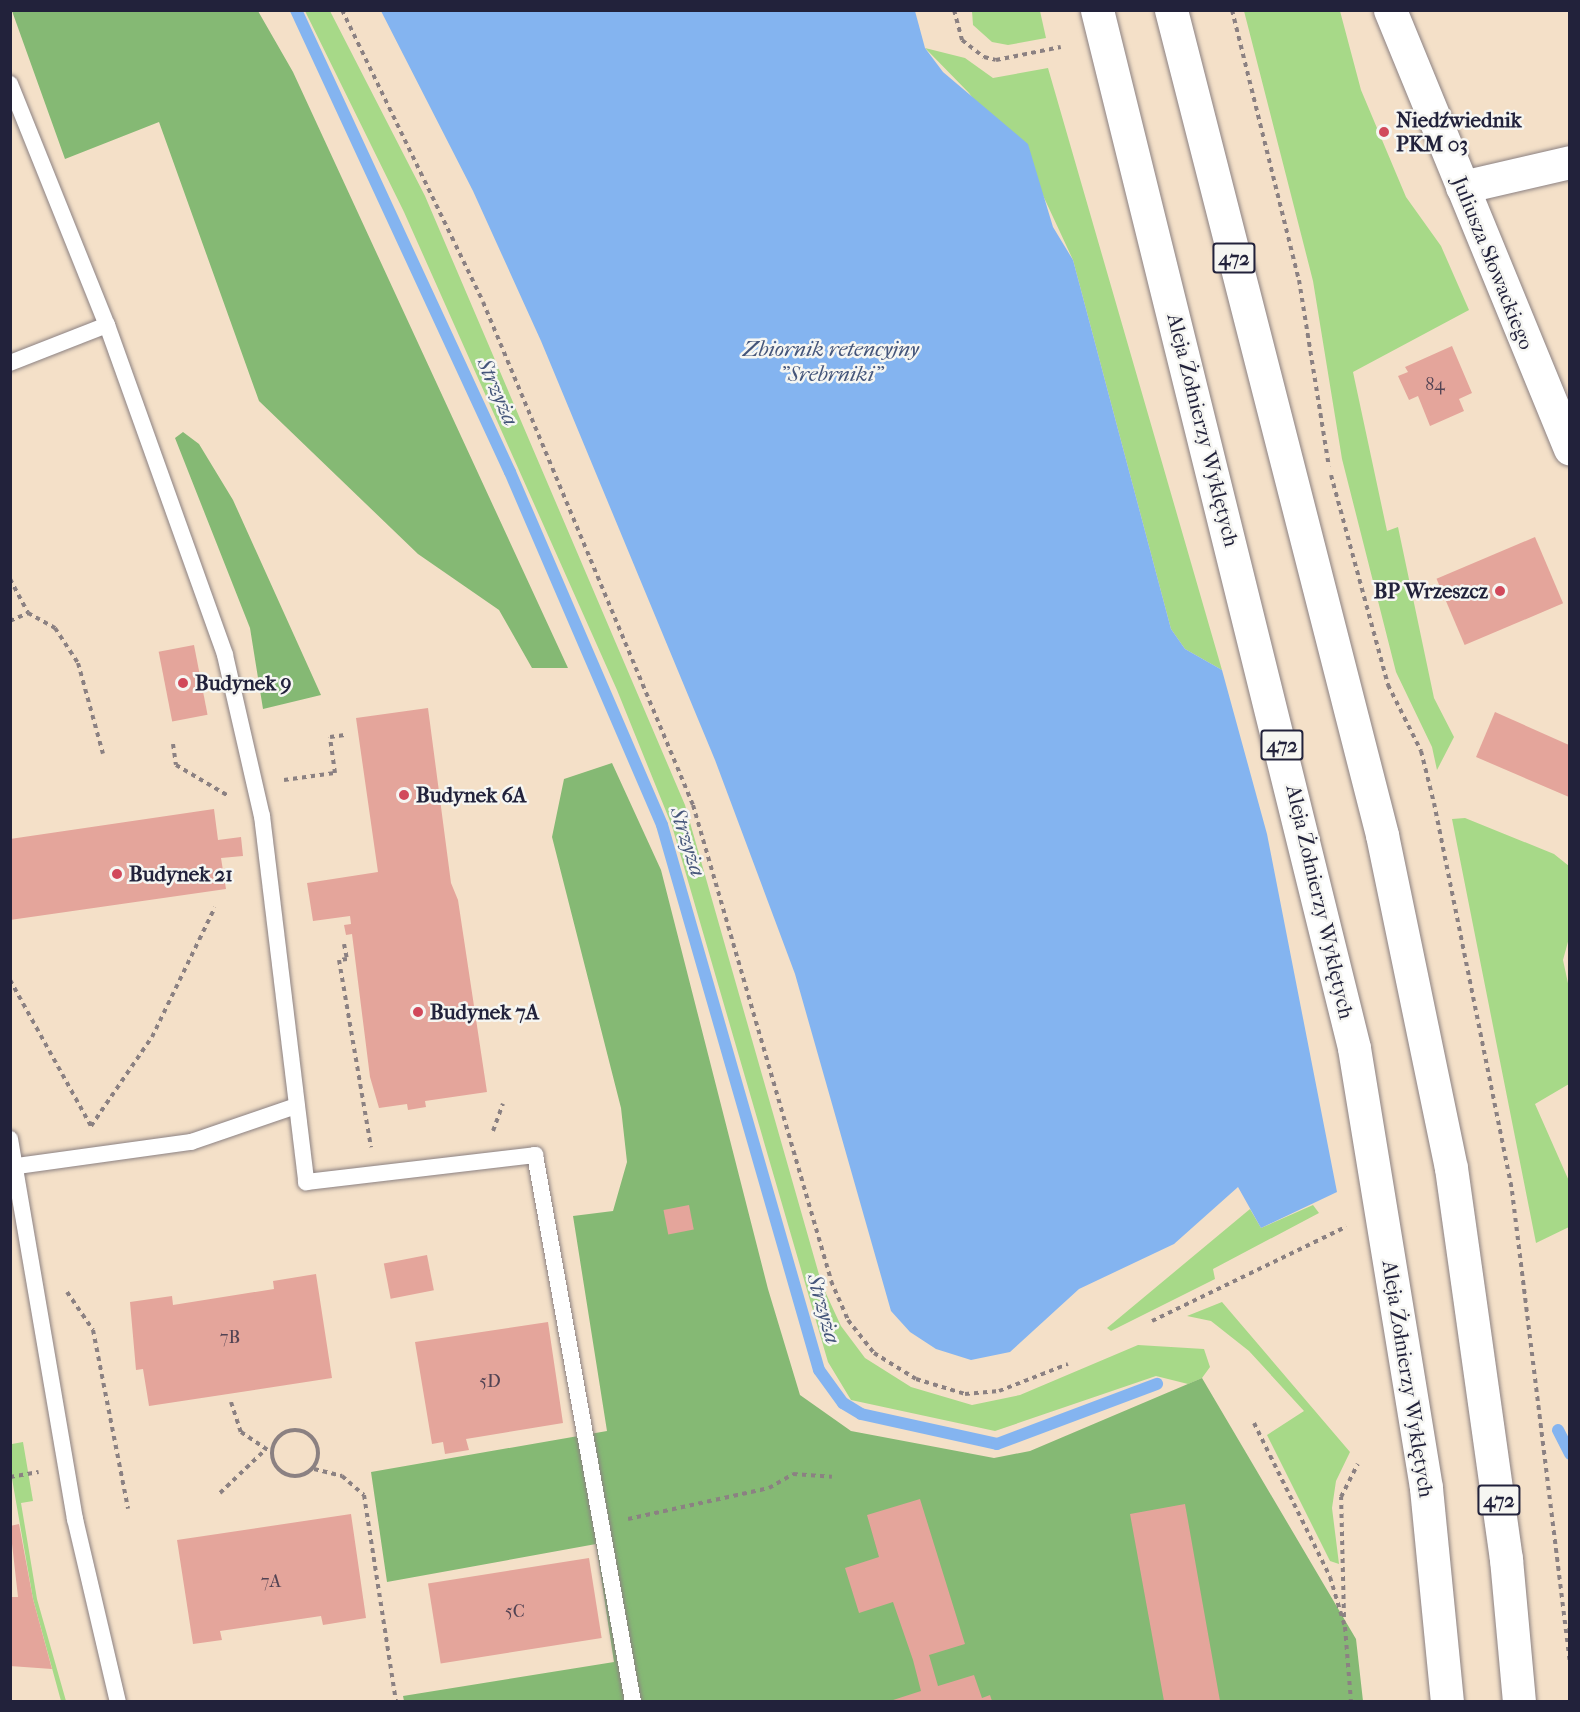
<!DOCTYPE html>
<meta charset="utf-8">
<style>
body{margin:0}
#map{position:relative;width:1580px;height:1712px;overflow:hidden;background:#f4e0c8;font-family:"IM FELL French Canon",serif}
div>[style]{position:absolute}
.green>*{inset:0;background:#a7d988}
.forest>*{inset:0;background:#85b974}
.water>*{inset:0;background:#84b4f0}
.stream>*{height:12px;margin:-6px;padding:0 6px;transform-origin:6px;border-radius:6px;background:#84b4f0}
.building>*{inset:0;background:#e4a59b;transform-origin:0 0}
.path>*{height:4px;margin-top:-2px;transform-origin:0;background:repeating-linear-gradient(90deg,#8b8182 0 4.5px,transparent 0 9px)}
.path>.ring{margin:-2px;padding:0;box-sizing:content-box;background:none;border:4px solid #8b8182;border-radius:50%}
.roads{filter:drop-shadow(0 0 2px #8b8182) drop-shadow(0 0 2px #8b8182)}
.service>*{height:16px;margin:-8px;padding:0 8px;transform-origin:8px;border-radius:8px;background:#fff}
.minor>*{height:33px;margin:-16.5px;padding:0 16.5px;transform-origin:16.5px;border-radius:16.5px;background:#fff}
.primary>*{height:33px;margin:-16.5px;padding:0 16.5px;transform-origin:16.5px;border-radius:16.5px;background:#fff}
.dots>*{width:16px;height:16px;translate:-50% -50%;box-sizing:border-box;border:3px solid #f6f6f2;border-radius:50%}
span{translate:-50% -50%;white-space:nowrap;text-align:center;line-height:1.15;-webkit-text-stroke:5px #f6f6f2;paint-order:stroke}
.number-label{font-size:18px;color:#524353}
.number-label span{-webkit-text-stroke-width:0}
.shield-label span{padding:2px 4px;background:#f6f6f2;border:2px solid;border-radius:4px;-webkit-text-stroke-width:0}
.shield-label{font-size:20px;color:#22223b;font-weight:700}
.poi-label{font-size:21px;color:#22223b;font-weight:700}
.left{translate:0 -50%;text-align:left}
.right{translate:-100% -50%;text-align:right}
.street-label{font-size:21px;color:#22223b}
.water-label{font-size:22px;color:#44557a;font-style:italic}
.frame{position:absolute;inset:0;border:12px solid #22223b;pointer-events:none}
</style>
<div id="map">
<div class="green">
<div style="clip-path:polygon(305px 11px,330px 11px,425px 196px,685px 805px,822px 1285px,841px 1326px,865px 1358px,911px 1387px,972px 1405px,1020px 1395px,1138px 1345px,1204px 1349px,1210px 1367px,1202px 1378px,1188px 1384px,1156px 1376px,995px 1431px,851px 1400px,828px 1362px,672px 826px,617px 690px,404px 212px)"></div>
<div style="clip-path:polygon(972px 11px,1040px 11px,1046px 38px,1008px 45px,992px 42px,973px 25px)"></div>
<div style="clip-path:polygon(1244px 11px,1340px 11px,1361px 90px,1406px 197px,1441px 246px,1469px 310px,1353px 372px,1387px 531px,1398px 527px,1434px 698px,1454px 737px,1437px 770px,1432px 747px,1396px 672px,1342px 459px,1313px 281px)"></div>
<div style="clip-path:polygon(925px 48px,965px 58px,993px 78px,1048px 68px,1222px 670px,1185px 649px,1171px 629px,1073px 260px,1040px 189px,969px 93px)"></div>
<div style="clip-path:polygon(1465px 818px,1554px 854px,1569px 866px,1569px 938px,1563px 960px,1569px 988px,1569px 1084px,1535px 1104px,1569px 1181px,1569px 1227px,1536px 1243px,1452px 819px)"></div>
<div style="clip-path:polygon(1313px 1205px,1319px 1213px,1213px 1269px,1215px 1279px,1111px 1331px,1107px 1328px,1250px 1209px,1261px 1228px)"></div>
<div style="clip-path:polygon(1222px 1302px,1350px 1452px,1336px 1481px,1332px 1508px,1339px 1564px,1330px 1561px,1267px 1435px,1304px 1411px,1249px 1351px,1211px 1321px,1187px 1316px)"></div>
<div style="clip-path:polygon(10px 1440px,12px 1444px,23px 1442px,33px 1501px,21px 1503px,37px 1599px,66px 1701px,61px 1701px,33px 1599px,11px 1473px)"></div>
</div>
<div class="forest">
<div style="clip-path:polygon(12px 11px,258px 11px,293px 72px,568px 668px,532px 668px,499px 610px,418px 554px,259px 401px,159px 122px,65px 159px)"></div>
<div style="clip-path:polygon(183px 432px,199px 444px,233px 500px,321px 695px,263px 709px,250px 628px,175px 438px)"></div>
<div style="clip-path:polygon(612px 763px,661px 870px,768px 1289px,800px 1395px,851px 1431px,994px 1458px,1030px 1451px,1202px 1378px,1356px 1639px,1363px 1701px,404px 1701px,403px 1696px,614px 1662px,596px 1544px,387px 1582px,371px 1472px,607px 1431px,573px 1216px,613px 1211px,627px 1162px,621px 1108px,552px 837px,564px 779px)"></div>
</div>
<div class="water">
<div style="clip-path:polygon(381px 11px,915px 11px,925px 48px,943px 72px,1028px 144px,1053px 227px,1073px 260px,1171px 629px,1185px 649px,1222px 670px,1267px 834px,1337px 1192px,1261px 1228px,1238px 1187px,1174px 1244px,1079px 1289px,1010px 1352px,971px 1360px,936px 1349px,910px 1332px,891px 1311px,795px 974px,715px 760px,541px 341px,473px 191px)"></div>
</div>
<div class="stream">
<div style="left:296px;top:10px;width:509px;rotate:65.15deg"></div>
<div style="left:510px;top:472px;width:384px;rotate:66.7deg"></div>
<div style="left:662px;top:825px;width:567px;rotate:73.93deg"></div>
<div style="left:819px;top:1370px;width:41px;rotate:54deg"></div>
<div style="left:843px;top:1403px;width:21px;rotate:31deg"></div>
<div style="left:861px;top:1414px;width:139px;rotate:12.4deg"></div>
<div style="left:997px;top:1444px;width:171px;rotate:-20.6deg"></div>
<div style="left:1558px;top:1430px;width:27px;rotate:63deg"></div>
</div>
<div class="building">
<div style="clip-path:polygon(1452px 346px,1472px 393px,1459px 399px,1464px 411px,1430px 426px,1418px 396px,1409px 400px,1398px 376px,1408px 372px,1405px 367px)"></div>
<div style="left:1535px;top:537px;width:72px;height:107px;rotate:67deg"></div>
<div style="left:194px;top:645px;width:71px;height:36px;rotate:79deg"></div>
<div style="clip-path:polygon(428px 708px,451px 883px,458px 900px,487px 1092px,425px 1101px,426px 1107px,408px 1110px,407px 1104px,379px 1108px,370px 1077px,352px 934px,346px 935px,344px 925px,351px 924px,350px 916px,313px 921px,307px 883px,378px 872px,356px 718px)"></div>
<div style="clip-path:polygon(1495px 712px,1569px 745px,1569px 797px,1476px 757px)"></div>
<div style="clip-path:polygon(214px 809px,218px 840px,241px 837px,243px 856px,221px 858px,226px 889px,10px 920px,10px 839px)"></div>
<div style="left:689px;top:1205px;width:25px;height:26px;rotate:79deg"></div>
<div style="left:427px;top:1255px;width:36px;height:44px;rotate:79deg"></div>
<div style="clip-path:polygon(316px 1274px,332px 1378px,149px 1406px,143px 1369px,136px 1370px,130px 1302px,172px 1296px,173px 1305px,274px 1289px,273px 1281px)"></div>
<div style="clip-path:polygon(548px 1322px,563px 1423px,466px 1439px,469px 1450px,445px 1454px,443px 1442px,432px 1444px,415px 1342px)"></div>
<div style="clip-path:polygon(920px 1499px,965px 1644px,929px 1655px,938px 1686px,974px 1675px,982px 1698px,990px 1695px,992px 1701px,890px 1701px,921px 1691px,913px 1660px,893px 1602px,859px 1613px,845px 1568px,879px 1557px,867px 1515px)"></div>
<div style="clip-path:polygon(1185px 1504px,1202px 1600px,1220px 1701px,1164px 1701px,1130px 1514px)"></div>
<div style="clip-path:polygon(351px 1514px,366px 1618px,323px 1625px,321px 1616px,220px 1631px,222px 1640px,193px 1644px,177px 1540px)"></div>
<div style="clip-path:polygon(19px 1524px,33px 1599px,52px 1669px,10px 1666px,10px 1597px,18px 1597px,10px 1526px)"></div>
<div style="left:589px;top:1558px;width:81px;height:163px;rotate:81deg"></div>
</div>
<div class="path">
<div style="left:342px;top:10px;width:324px;rotate:64.2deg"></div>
<div style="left:483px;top:302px;width:545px;rotate:67.34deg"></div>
<div style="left:693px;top:805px;width:496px;rotate:73.8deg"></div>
<div style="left:831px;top:1281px;width:43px;rotate:66.4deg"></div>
<div style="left:848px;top:1320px;width:42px;rotate:51.8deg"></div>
<div style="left:874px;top:1353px;width:49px;rotate:31.8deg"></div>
<div style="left:916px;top:1379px;width:51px;rotate:17deg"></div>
<div style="left:965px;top:1394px;width:34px;rotate:-5deg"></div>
<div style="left:999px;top:1391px;width:74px;rotate:-21.4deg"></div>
<div style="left:954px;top:10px;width:31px;rotate:75deg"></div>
<div style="left:962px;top:40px;width:28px;rotate:38deg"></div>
<div style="left:984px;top:57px;width:12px;rotate:14deg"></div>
<div style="left:996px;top:60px;width:66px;rotate:-11.3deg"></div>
<div style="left:1232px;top:10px;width:278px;rotate:76.1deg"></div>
<div style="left:1299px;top:280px;width:189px;rotate:80.9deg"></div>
<div style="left:1331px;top:475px;width:218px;rotate:74.8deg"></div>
<div style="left:1388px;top:685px;width:74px;rotate:63.4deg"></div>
<div style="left:1421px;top:751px;width:54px;rotate:76deg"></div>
<div style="left:1434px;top:803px;width:396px;rotate:78.6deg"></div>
<div style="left:1512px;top:1191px;width:477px;rotate:83deg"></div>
<div style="left:10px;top:579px;width:38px;rotate:62deg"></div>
<div style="left:28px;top:613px;width:31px;rotate:29deg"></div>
<div style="left:55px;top:628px;width:42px;rotate:56.7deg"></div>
<div style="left:78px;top:663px;width:94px;rotate:74.6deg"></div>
<div style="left:10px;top:621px;width:20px;rotate:-24deg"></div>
<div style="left:173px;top:744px;width:21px;rotate:82deg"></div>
<div style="left:176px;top:765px;width:59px;rotate:30.5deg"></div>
<div style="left:284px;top:780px;width:51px;rotate:-7.8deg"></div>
<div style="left:335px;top:773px;width:36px;rotate:-98deg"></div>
<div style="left:330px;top:737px;width:15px;rotate:-8deg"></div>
<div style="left:344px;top:944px;width:15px;rotate:79deg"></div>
<div style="left:347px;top:959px;width:8px;rotate:173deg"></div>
<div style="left:339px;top:960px;width:190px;rotate:80.3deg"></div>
<div style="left:10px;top:980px;width:167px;rotate:61deg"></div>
<div style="left:91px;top:1126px;width:108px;rotate:-55.6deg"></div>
<div style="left:152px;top:1037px;width:144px;rotate:-64.1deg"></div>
<div style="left:493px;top:1131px;width:29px;rotate:-70deg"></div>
<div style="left:67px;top:1292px;width:46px;rotate:55.6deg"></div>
<div style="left:93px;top:1330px;width:182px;rotate:78.9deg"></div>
<div style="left:1152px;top:1321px;width:216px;rotate:-25.9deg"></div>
<div style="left:231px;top:1402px;width:32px;rotate:72deg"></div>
<div style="left:241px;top:1432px;width:37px;rotate:34deg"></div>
<div style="left:1254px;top:1423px;width:172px;rotate:63.7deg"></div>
<div style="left:1330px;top:1577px;width:52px;rotate:73.3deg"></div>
<div style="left:1345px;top:1627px;width:75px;rotate:85.4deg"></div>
<div class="ring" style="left:272px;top:1430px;width:42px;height:42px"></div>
<div style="left:314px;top:1469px;width:29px;rotate:14deg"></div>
<div style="left:342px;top:1476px;width:29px;rotate:41deg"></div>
<div style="left:364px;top:1495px;width:209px;rotate:81.2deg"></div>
<div style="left:10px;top:1477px;width:29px;rotate:-10deg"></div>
<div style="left:220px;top:1493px;width:61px;rotate:-43.7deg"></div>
<div style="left:628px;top:1519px;width:144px;rotate:-12.4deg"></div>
<div style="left:769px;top:1488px;width:28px;rotate:-30deg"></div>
<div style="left:793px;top:1474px;width:39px;rotate:4deg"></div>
<div style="left:1344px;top:1617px;width:120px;rotate:-91.4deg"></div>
<div style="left:1341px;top:1497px;width:37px;rotate:-63deg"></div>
</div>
<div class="roads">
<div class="service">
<div style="left:10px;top:84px;width:260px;rotate:68.1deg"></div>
<div style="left:107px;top:325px;width:350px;rotate:70.3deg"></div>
<div style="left:225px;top:655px;width:165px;rotate:77.1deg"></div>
<div style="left:262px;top:816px;width:369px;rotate:83.1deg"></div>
<div style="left:306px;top:1182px;width:231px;rotate:-6.7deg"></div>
<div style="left:535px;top:1155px;width:556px;rotate:79.84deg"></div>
<div style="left:10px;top:363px;width:104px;rotate:-21.4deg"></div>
<div style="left:10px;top:1139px;width:386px;rotate:80.3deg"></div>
<div style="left:75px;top:1519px;width:188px;rotate:76.8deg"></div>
<div style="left:10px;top:1167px;width:183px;rotate:-7.9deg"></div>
<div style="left:191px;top:1142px;width:111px;rotate:-18.9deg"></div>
</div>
<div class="minor">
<div style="left:1390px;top:10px;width:474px;rotate:67.7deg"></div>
<div style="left:1462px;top:187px;width:111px;rotate:-13deg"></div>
</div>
<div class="primary">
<div style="left:1097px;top:10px;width:1069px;rotate:76.09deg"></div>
<div style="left:1354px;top:1048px;width:446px;rotate:80.7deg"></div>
<div style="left:1426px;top:1488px;width:215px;rotate:84.4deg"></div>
<div style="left:1171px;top:10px;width:852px;rotate:75.65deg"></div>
<div style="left:1382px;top:835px;width:340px;rotate:78.3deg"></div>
<div style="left:1451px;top:1168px;width:395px;rotate:82deg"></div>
<div style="left:1506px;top:1559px;width:144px;rotate:84.8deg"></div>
</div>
</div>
<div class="dots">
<div style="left:1384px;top:132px;background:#d1495b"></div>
<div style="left:1500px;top:591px;background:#d1495b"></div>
<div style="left:183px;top:683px;background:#d1495b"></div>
<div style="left:404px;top:795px;background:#d1495b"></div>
<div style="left:117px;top:874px;background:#d1495b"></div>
<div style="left:418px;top:1012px;background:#d1495b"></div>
</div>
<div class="number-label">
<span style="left:1435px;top:385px">84</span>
<span style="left:230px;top:1338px">7B</span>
<span style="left:490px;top:1382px">5D</span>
<span style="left:271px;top:1582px">7A</span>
<span style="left:515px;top:1612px">5C</span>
</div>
<div class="shield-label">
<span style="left:1234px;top:258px">472</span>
<span style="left:1282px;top:745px">472</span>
<span style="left:1499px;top:1500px">472</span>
</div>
<div class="poi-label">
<span class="left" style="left:1396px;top:132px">Niedźwiednik<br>PKM 03</span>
<span class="right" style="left:1488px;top:591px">BP Wrzeszcz</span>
<span class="left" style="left:195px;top:683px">Budynek 9</span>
<span class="left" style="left:416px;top:795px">Budynek 6A</span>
<span class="left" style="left:129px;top:874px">Budynek 21</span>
<span class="left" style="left:430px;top:1012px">Budynek 7A</span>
</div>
<div class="street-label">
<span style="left:1493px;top:263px;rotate:68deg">Juliusza Słowackiego</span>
<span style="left:1203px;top:430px;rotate:76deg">Aleja Żołnierzy Wyklętych</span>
<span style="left:1320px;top:902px;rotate:77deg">Aleja Żołnierzy Wyklętych</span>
<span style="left:1408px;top:1379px;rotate:81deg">Aleja Żołnierzy Wyklętych</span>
</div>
<div class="water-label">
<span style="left:831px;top:362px">Zbiornik retencyjny<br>"Srebrniki"</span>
<span style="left:497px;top:392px;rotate:66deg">Strzyża</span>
<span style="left:687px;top:842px;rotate:72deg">Strzyża</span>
<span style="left:823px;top:1309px;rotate:74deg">Strzyża</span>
</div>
<div class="frame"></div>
</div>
